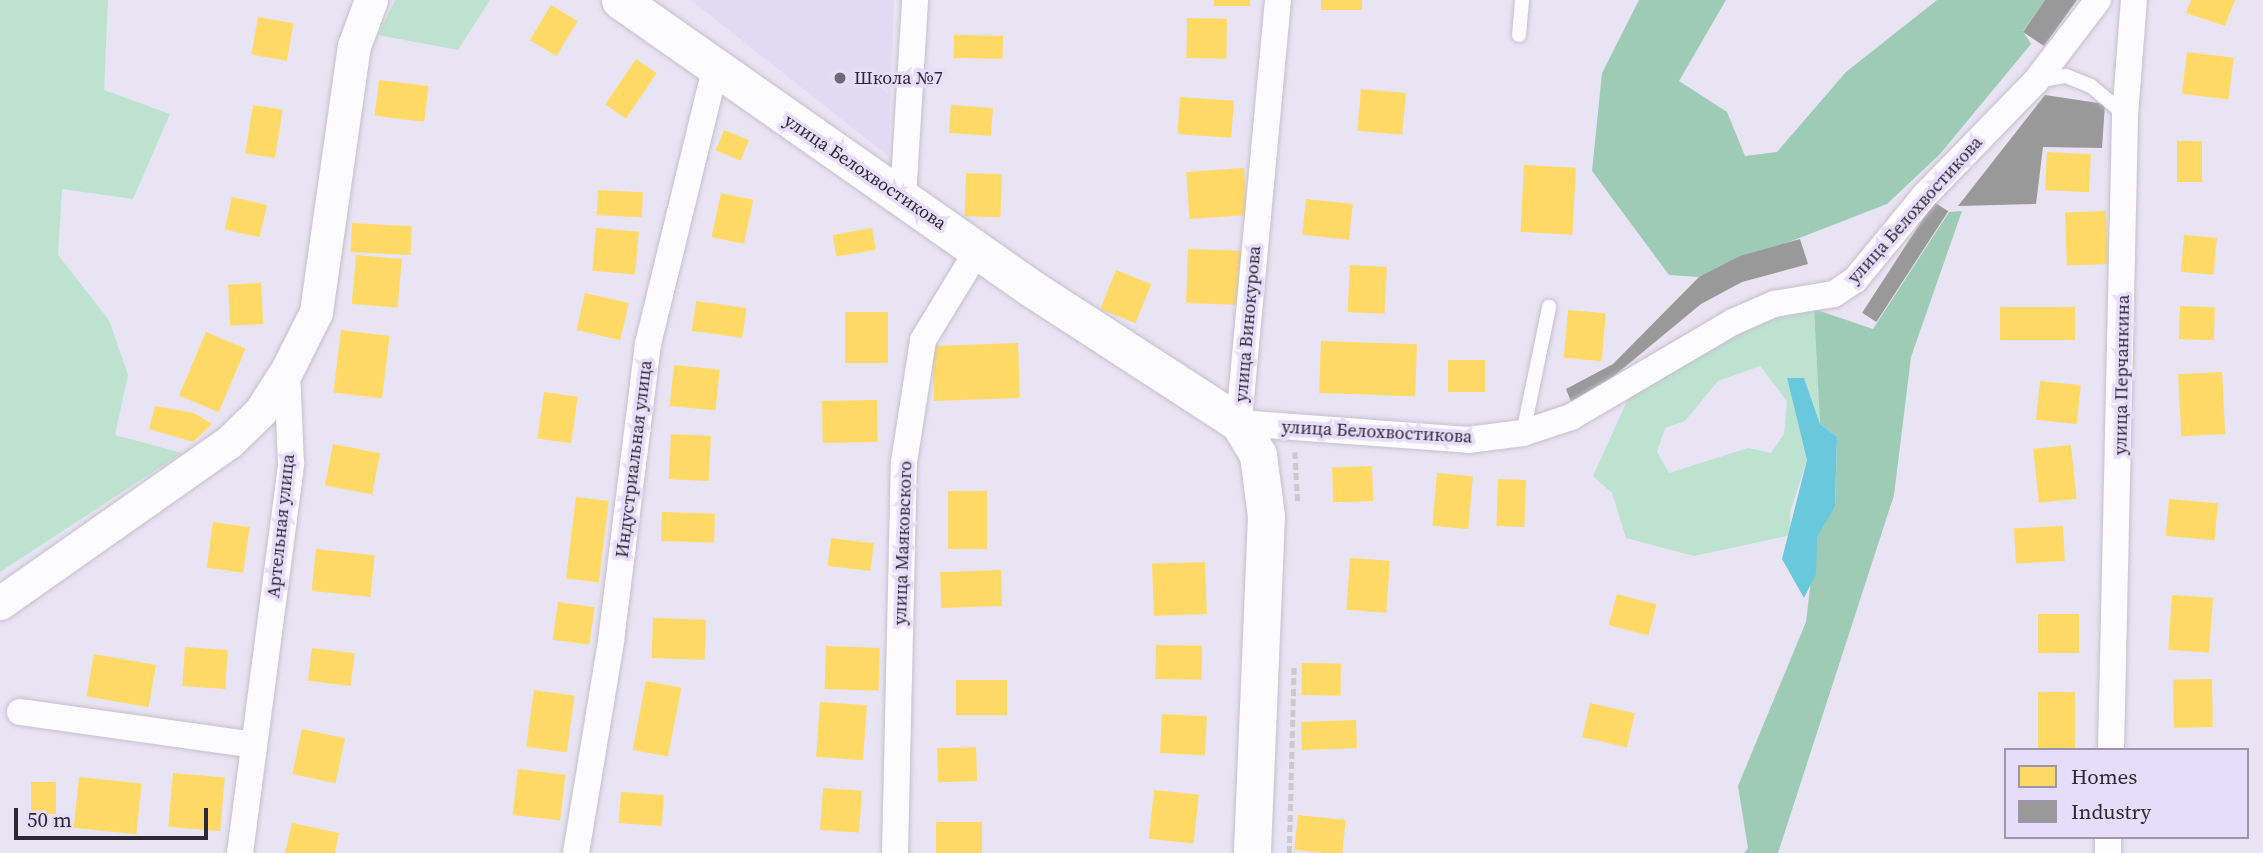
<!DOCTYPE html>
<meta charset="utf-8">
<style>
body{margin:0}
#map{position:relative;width:2263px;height:853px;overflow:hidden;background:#e8e4f4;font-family:"Source Serif 4",serif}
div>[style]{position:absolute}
.built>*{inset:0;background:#e0daf4}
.green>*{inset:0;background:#bee2d0}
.forest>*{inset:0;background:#9ecbb5}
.water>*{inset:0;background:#69c8dc}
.homes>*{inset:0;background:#ffd966;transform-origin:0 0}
.industry>*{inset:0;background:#999;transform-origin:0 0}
.path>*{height:4.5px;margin-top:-2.25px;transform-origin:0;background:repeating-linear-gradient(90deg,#cac9cf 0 7px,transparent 0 10.5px)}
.roads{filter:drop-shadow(0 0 2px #c4c0cd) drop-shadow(0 0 2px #c4c0cd)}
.service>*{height:14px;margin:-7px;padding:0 7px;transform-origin:7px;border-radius:7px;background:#fcfbfd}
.minor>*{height:26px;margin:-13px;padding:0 13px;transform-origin:13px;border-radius:13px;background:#fcfbfd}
.tertiary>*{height:33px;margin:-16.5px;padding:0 16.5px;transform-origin:16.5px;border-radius:16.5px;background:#fcfbfd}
.secondary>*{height:37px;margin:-18.5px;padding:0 18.5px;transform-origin:18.5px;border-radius:18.5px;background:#fcfbfd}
.dots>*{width:19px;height:19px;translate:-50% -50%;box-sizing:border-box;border:4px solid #e5defa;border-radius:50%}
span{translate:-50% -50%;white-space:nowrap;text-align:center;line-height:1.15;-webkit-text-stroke:7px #e5defa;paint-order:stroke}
.poi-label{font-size:18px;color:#2c2934}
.left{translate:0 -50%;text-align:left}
.street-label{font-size:18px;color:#2c2934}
.legend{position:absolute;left:2004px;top:748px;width:245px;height:91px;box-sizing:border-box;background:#e5defa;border:2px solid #9b96ab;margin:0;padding:9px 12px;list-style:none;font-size:21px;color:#2c2934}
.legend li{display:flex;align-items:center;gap:14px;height:35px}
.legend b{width:35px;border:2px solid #9b96ab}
.scale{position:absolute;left:14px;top:808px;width:194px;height:32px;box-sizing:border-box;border:4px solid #2c2934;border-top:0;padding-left:9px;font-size:21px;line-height:24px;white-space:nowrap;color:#2c2934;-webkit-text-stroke:5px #e5defa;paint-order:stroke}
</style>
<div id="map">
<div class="built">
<div style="clip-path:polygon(691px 0,894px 0,888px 156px)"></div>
</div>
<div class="green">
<div style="clip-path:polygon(0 0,108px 0,104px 90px,170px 114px,133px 199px,62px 189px,58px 255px,109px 320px,128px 375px,115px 435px,182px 453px,0 572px)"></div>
<div style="clip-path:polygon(395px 0,490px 0,458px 50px,378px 35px)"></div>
<div style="clip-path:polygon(evenodd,1814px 309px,1820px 424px,1804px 378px,1787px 378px,1807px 460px,1790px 512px,1791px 535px,1694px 556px,1626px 538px,1612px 493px,1593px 476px,1628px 399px,1755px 324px,1814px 309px,1760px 366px,1787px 401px,1784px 434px,1771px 453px,1748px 448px,1669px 473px,1657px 452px,1665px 428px,1685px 421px,1718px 381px,1760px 366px)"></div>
</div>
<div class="forest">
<div style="clip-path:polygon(1639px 0,1726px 0,1679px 81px,1727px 112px,1745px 156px,1777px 152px,1846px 72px,1937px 0,2045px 0,2023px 31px,2031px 44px,1940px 154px,1887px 204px,1699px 277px,1669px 275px,1592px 171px,1602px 73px)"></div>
<div style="clip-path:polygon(1962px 211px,1911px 357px,1894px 495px,1778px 853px,1744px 853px,1748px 848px,1738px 786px,1806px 622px,1816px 537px,1835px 507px,1837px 437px,1820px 424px,1814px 309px,1873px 329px,1949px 212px)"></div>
</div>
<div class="water">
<div style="clip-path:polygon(1787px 378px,1804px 378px,1820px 424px,1837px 437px,1835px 507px,1817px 537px,1816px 574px,1804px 598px,1782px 559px,1807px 460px)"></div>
</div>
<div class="homes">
<div style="left:1214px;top:0;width:36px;height:6px"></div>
<div style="left:1321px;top:0;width:41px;height:10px"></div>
<div style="clip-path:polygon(2191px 0,2235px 0,2225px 26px,2186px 13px)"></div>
<div style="left:551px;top:5px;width:31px;height:41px;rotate:31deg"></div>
<div style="left:258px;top:17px;width:36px;height:38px;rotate:10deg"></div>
<div style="left:1187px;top:18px;width:40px;height:40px;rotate:1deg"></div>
<div style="left:954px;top:35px;width:49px;height:23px;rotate:1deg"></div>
<div style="left:2187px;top:52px;width:47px;height:42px;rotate:7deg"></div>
<div style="left:636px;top:59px;width:25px;height:55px;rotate:34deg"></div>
<div style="left:379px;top:80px;width:50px;height:36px;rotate:7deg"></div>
<div style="left:1361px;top:89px;width:45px;height:42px;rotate:5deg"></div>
<div style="left:1180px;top:97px;width:54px;height:37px;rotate:4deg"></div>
<div style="left:253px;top:105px;width:30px;height:49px;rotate:9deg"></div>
<div style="left:951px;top:105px;width:42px;height:28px;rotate:4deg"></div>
<div style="left:724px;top:130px;width:27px;height:22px;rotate:22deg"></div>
<div style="left:2177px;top:141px;width:25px;height:41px"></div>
<div style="left:2047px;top:152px;width:44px;height:38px;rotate:3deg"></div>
<div style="left:1524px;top:165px;width:52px;height:67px;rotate:3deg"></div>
<div style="left:1244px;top:168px;width:47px;height:58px;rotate:86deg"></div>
<div style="left:966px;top:173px;width:36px;height:43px;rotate:2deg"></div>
<div style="left:598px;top:190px;width:45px;height:25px;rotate:3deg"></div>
<div style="left:721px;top:193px;width:33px;height:45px;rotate:12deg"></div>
<div style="left:232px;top:197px;width:36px;height:33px;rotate:13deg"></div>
<div style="left:1306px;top:199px;width:47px;height:36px;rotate:6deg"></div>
<div style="left:2106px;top:211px;width:53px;height:41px;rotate:88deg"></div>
<div style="left:352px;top:223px;width:60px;height:29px;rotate:3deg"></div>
<div style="left:596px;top:228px;width:43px;height:43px;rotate:5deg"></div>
<div style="left:872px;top:228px;width:22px;height:40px;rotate:80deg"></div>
<div style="left:2184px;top:235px;width:33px;height:37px;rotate:5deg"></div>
<div style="left:1188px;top:249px;width:55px;height:54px;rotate:2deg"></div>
<div style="left:356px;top:255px;width:46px;height:49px;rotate:5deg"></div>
<div style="left:1350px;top:265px;width:37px;height:47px;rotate:3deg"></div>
<div style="left:1116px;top:270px;width:38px;height:42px;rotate:22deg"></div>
<div style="left:261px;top:283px;width:41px;height:33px;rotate:87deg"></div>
<div style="left:585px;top:293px;width:45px;height:38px;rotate:13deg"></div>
<div style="left:696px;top:301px;width:51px;height:30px;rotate:8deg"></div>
<div style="left:2180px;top:306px;width:35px;height:33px;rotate:2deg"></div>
<div style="left:2075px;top:307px;width:33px;height:75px;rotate:90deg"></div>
<div style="left:1568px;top:310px;width:38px;height:48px;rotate:5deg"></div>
<div style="left:845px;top:312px;width:43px;height:51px"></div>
<div style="left:341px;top:330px;width:49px;height:63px;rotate:7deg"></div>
<div style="left:206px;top:332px;width:43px;height:69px;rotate:23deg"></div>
<div style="left:1321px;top:341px;width:96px;height:52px;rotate:2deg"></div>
<div style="left:1018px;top:343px;width:55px;height:86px;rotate:88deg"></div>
<div style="left:1448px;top:360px;width:37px;height:32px"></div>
<div style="left:674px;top:365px;width:46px;height:41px;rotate:6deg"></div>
<div style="left:2222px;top:372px;width:62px;height:44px;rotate:87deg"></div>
<div style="left:2040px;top:381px;width:41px;height:39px;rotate:6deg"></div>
<div style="left:544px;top:392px;width:34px;height:47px;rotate:8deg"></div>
<div style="left:877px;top:400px;width:42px;height:55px;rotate:89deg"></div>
<div style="clip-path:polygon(155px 406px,194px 413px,212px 424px,193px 442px,149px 429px)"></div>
<div style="left:671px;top:434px;width:40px;height:45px;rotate:3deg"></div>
<div style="left:333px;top:444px;width:48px;height:42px;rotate:11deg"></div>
<div style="left:2071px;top:445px;width:54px;height:38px;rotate:84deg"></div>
<div style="left:1372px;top:466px;width:35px;height:40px;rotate:88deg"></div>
<div style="left:1437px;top:473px;width:36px;height:53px;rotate:5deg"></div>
<div style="left:1498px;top:479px;width:28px;height:47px;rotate:2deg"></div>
<div style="left:948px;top:491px;width:39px;height:58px"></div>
<div style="left:576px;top:497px;width:33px;height:82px;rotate:7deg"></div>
<div style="left:2169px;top:499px;width:49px;height:37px;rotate:5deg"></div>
<div style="left:662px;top:512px;width:53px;height:29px;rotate:2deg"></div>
<div style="left:213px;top:522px;width:37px;height:46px;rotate:8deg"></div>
<div style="left:2063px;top:526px;width:35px;height:49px;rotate:87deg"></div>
<div style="left:831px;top:538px;width:43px;height:28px;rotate:7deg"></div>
<div style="left:316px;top:549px;width:59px;height:42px;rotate:6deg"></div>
<div style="left:1350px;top:558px;width:40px;height:52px;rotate:4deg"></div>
<div style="left:1205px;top:562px;width:52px;height:53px;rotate:88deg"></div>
<div style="left:1001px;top:570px;width:36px;height:61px;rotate:88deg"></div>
<div style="left:1617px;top:594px;width:41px;height:32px;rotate:15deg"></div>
<div style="left:2172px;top:595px;width:41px;height:55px;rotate:4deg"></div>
<div style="left:558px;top:602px;width:37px;height:38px;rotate:8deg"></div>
<div style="left:2038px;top:614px;width:41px;height:39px"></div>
<div style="left:653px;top:618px;width:53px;height:40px;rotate:2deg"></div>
<div style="left:1156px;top:645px;width:46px;height:34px;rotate:1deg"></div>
<div style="left:826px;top:646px;width:54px;height:43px;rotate:2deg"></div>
<div style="left:185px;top:647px;width:43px;height:39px;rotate:4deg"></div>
<div style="left:312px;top:648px;width:43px;height:33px;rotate:7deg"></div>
<div style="left:94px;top:654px;width:63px;height:43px;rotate:10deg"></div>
<div style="left:1302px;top:663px;width:39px;height:32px;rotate:1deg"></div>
<div style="left:2212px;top:679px;width:48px;height:39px;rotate:89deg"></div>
<div style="left:956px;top:680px;width:51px;height:35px"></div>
<div style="left:646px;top:681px;width:36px;height:70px;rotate:11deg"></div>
<div style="left:534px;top:690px;width:41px;height:57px;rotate:8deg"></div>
<div style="left:2038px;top:692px;width:37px;height:58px"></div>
<div style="left:820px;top:702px;width:47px;height:55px;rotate:4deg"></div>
<div style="left:1590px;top:703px;width:46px;height:35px;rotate:13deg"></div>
<div style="left:1162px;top:714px;width:45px;height:39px;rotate:3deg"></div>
<div style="left:1356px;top:720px;width:28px;height:55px;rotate:88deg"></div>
<div style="left:302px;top:729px;width:44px;height:46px;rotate:12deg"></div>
<div style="left:976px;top:747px;width:34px;height:39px;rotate:88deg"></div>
<div style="left:518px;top:769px;width:48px;height:46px;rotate:7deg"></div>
<div style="left:173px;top:773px;width:52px;height:54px;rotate:5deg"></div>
<div style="left:79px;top:777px;width:63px;height:51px;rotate:6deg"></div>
<div style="left:31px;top:782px;width:25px;height:32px"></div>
<div style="left:823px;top:788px;width:39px;height:42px;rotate:4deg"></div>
<div style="left:1154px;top:790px;width:45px;height:49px;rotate:6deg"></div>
<div style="left:621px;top:792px;width:43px;height:31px;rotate:4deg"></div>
<div style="left:1298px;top:815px;width:48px;height:35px;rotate:6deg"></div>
<div style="left:936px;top:822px;width:46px;height:31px"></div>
<div style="clip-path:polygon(292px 823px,339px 833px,335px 853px,285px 853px)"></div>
</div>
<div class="industry">
<div style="clip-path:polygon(2045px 0,2077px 0,2044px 46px,2023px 32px)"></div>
<div style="clip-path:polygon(2045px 95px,2105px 104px,2102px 148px,2043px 147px,2036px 204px,1958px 206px)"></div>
<div style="left:1934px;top:202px;width:17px;height:132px;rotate:33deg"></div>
<div style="clip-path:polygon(1800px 239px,1808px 264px,1742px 282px,1701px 304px,1574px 409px,1566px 389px,1613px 364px,1699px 277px,1740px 256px)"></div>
</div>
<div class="path">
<div style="left:1295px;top:452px;width:50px;rotate:86.6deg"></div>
<div style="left:1289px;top:853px;width:188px;rotate:-88.5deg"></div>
</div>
<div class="roads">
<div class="service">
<div style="left:1519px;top:35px;width:35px;rotate:-85deg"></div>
<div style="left:2037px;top:81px;width:29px;rotate:-10deg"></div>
<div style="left:2066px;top:76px;width:27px;rotate:22deg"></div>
<div style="left:2091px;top:86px;width:42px;rotate:40.2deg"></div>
<div style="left:1523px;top:433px;width:129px;rotate:-78.3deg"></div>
</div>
<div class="minor">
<div style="left:1278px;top:0;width:425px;rotate:95.3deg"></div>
<div style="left:1239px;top:423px;width:230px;rotate:4.2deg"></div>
<div style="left:1468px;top:440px;width:55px;rotate:-7.3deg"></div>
<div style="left:1523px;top:433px;width:51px;rotate:-18.4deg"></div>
<div style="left:1571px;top:417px;width:188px;rotate:-30.4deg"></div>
<div style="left:1733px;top:322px;width:45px;rotate:-23.7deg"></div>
<div style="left:1774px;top:304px;width:61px;rotate:-9.5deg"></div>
<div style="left:1834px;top:294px;width:25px;rotate:-34deg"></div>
<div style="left:1855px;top:280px;width:110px;rotate:-50.5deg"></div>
<div style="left:1925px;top:195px;width:159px;rotate:-45.8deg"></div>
<div style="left:2036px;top:81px;width:102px;rotate:-52.6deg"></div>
<div style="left:903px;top:198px;width:198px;rotate:-86.5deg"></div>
<div style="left:20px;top:712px;width:236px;rotate:8deg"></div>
<div style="left:2111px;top:750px;width:634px;rotate:-88.73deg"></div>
<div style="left:2125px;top:116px;width:116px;rotate:-85.6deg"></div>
<div style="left:240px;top:853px;width:393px;rotate:-82.5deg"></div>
<div style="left:291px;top:463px;width:93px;rotate:-92.5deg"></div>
<div style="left:576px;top:853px;width:215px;rotate:-80.6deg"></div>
<div style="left:611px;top:641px;width:299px;rotate:-82.9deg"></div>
<div style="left:648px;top:344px;width:283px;rotate:-76.3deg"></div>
<div style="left:895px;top:853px;width:391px;rotate:-88.7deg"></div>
<div style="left:904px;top:462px;width:123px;rotate:-81.1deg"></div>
<div style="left:923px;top:340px;width:105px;rotate:-58.6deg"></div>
<div style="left:2108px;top:853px;width:16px;rotate:-90deg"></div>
</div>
<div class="tertiary">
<div style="left:0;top:603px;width:279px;rotate:-35.1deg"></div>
<div style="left:228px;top:443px;width:45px;rotate:-44.1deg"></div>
<div style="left:260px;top:412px;width:50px;rotate:-57.3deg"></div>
<div style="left:287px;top:370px;width:65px;rotate:-63.4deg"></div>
<div style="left:316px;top:312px;width:269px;rotate:-81.9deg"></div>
<div style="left:354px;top:46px;width:49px;rotate:-69.7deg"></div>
</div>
<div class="secondary">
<div style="left:620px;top:0;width:502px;rotate:35.02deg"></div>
<div style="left:1031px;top:288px;width:248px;rotate:33deg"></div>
<div style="left:1239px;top:423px;width:37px;rotate:59deg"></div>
<div style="left:1258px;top:455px;width:62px;rotate:82.5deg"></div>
<div style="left:1266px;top:516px;width:337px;rotate:92.4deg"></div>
</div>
</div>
<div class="dots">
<div style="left:840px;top:78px;background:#6e6a77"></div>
</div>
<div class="poi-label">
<span class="left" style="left:854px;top:78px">Школа №7</span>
</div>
<div class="street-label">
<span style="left:865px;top:172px;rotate:34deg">улица Белохвостикова</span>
<span style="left:1915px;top:210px;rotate:-48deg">улица Белохвостикова</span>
<span style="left:1248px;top:324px;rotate:-85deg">улица Винокурова</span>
<span style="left:2122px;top:375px;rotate:-89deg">улица Перчанкина</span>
<span style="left:1377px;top:432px;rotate:3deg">улица Белохвостикова</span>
<span style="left:634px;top:459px;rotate:-83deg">Индустриальная улица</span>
<span style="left:281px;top:526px;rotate:-84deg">Артельная улица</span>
<span style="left:903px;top:543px;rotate:-88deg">улица Маяковского</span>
</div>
<ul class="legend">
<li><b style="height:19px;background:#ffd966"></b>Homes</li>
<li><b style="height:19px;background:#999"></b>Industry</li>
</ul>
<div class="scale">50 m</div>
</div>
